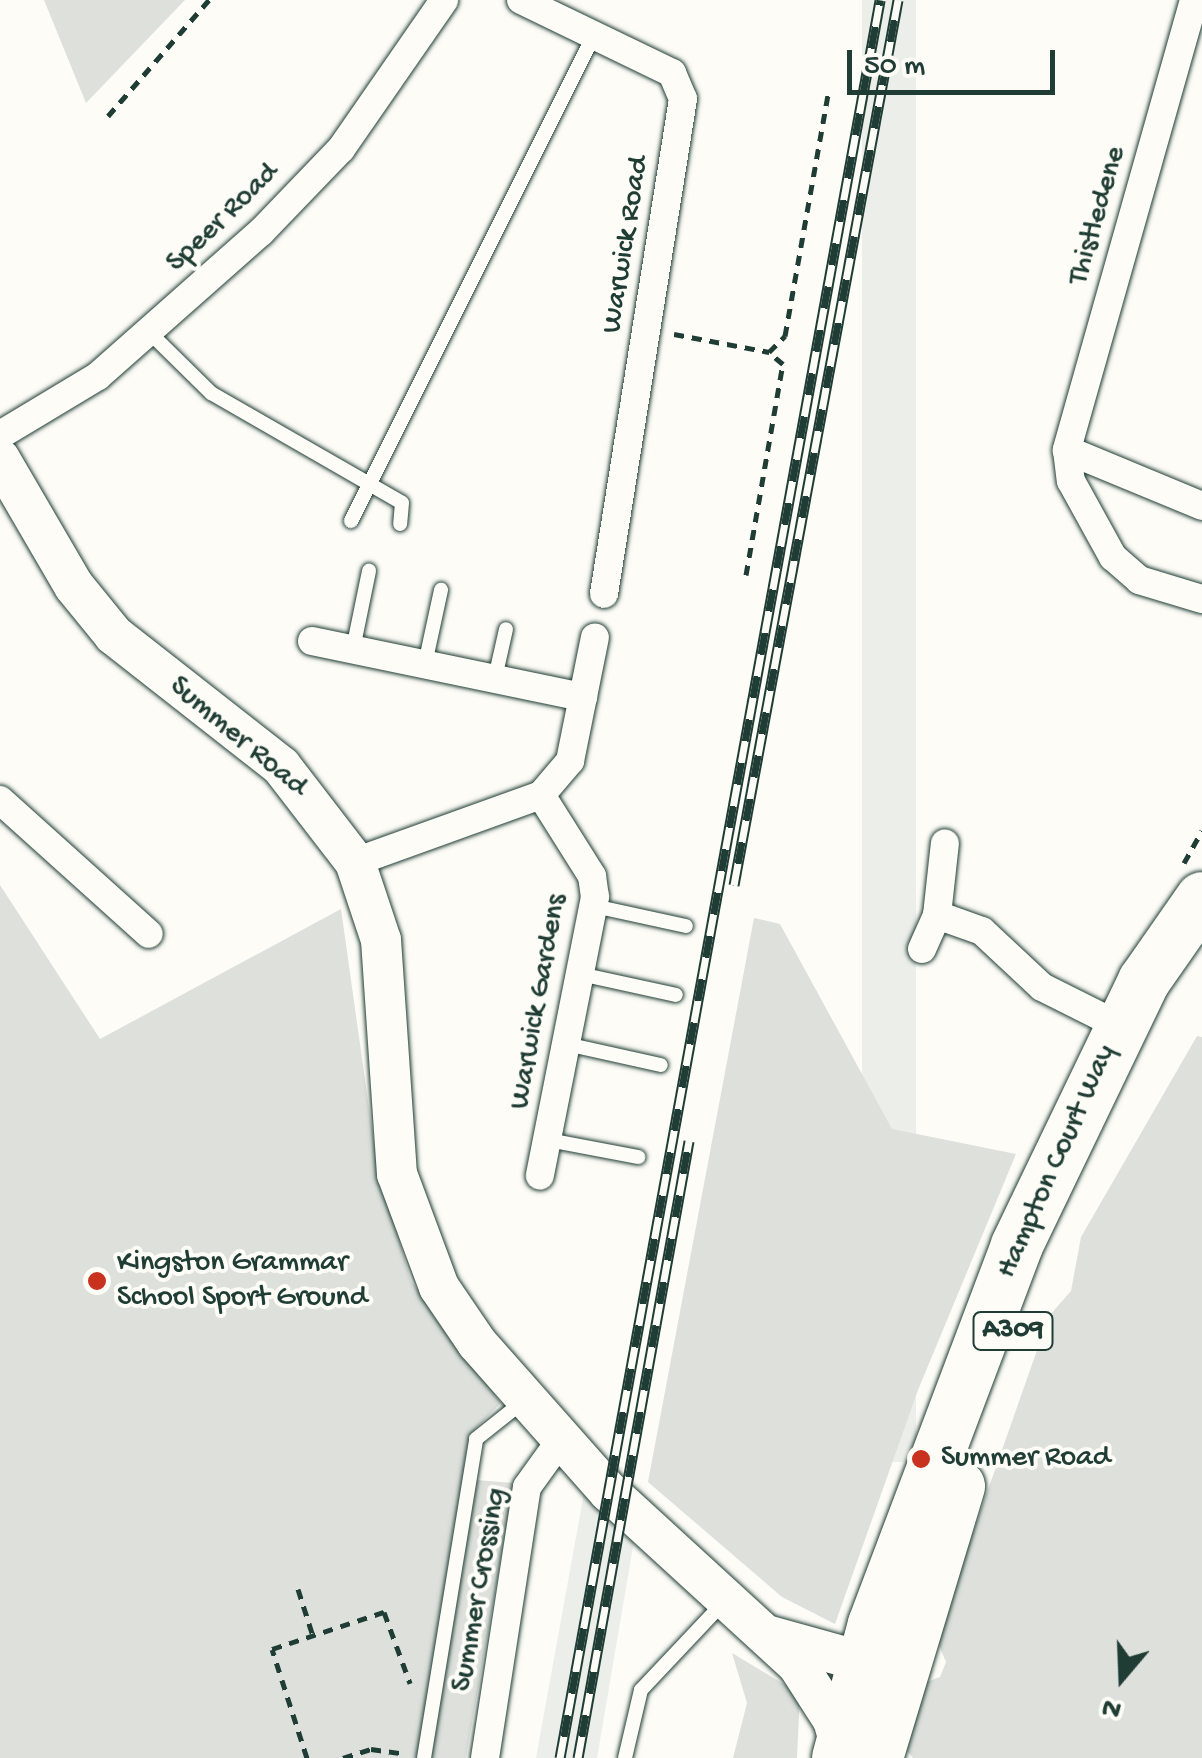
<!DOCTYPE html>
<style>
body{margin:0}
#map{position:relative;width:1202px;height:1758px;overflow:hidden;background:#fdfcf7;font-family:"Gochi Hand",sans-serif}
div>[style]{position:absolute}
.built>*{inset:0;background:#eceee9;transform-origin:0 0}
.green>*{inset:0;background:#dde0db}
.path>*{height:5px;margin-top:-2.5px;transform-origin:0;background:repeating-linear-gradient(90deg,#1f3d34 0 10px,transparent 0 18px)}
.roads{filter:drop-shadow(0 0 2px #1f3d34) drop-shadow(0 0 2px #1f3d34)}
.lane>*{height:14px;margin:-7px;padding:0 7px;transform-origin:7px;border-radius:7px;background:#fdfcf7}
.street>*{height:28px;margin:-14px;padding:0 14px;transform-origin:14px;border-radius:14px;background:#fdfcf7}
.secondary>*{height:40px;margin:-20px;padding:0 20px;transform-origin:20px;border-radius:20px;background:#fdfcf7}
.highway>*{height:52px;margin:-26px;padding:0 26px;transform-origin:26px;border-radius:26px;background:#fdfcf7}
.rail>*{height:11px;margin-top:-5.5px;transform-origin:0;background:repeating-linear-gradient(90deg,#fdfcf7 0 22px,#1f3d34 0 44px);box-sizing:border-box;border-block:2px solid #1f3d34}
.dots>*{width:28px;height:28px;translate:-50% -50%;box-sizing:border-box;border:5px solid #fdfcf7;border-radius:50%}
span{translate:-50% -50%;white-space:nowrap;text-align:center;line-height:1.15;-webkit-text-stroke:8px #fdfcf7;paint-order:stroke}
.shield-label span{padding:2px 8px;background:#fdfcf7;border:2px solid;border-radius:8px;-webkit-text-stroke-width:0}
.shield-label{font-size:28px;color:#1f3d34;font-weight:700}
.street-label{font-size:30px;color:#1f3d34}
.poi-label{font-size:30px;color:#1f3d34}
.left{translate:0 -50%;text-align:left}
.north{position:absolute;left:1072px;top:1628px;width:100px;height:100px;-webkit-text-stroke:8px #fdfcf7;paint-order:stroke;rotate:199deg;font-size:28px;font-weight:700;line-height:40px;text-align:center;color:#1f3d34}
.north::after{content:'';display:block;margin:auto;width:35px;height:45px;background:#1f3d34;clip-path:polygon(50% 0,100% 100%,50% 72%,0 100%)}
.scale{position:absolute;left:847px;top:50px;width:208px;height:45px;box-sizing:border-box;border:5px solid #1f3d34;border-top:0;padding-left:12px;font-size:30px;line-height:35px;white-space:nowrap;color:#1f3d34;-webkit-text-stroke:8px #fdfcf7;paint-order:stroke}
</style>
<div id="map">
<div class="built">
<div style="left:862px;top:0;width:54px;height:1462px"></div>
<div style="clip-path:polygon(584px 1493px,634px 1541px,597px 1758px,536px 1758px)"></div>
</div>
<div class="green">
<div style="clip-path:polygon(44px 0,185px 0,86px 103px)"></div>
<div style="clip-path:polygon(0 885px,100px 1039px,341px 909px,377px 1165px,411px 1281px,501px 1403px,475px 1429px,464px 1479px,514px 1483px,466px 1758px,0 1758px)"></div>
<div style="clip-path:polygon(754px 918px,780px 924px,892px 1129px,1016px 1154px,918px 1390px,835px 1624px,782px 1597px,648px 1482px)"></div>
<div style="clip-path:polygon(1197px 1036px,1202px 1037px,1202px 1758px,913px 1758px,906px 1750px,927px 1682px,940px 1677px,946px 1662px,936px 1638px,1049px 1316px,1071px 1291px,1081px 1237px)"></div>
<div style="clip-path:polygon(732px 1653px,800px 1694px,797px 1758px,733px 1758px,747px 1703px)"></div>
</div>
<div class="path">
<div style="left:108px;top:116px;width:154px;rotate:-49deg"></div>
<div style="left:674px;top:334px;width:97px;rotate:10.7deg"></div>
<div style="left:769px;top:352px;width:23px;rotate:-45deg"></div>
<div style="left:785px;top:336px;width:250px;rotate:-79.9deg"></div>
<div style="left:746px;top:575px;width:214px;rotate:-80.1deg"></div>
<div style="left:783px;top:364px;width:17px;rotate:-140deg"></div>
<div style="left:1184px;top:863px;width:37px;rotate:-61deg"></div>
<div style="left:298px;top:1589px;width:49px;rotate:72.3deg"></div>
<div style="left:307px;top:1758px;width:114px;rotate:-107.8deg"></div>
<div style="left:272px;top:1649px;width:118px;rotate:-18.3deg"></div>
<div style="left:384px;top:1612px;width:76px;rotate:69.9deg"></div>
<div style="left:343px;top:1758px;width:29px;rotate:-18deg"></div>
<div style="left:371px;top:1749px;width:35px;rotate:8deg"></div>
</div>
<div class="roads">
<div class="lane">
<div style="left:150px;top:333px;width:86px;rotate:44.5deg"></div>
<div style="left:211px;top:393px;width:220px;rotate:29.9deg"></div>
<div style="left:402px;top:503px;width:21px;rotate:95deg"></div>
<div style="left:351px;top:521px;width:543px;rotate:-63.43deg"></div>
<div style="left:353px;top:649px;width:80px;rotate:-78.4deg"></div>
<div style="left:425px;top:664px;width:76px;rotate:-77.8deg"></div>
<div style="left:495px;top:678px;width:50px;rotate:-77.3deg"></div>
<div style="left:594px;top:906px;width:94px;rotate:12.3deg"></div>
<div style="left:580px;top:974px;width:98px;rotate:12.3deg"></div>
<div style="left:566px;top:1044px;width:97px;rotate:12.5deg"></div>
<div style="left:548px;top:1140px;width:92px;rotate:10.7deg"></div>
<div style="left:424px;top:1758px;width:323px;rotate:-80.7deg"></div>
<div style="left:476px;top:1439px;width:63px;rotate:-38.5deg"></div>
<div style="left:625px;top:1758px;width:70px;rotate:-76.8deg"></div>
<div style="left:641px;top:1690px;width:122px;rotate:-46.7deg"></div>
</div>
<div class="street">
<div style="left:521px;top:0;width:168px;rotate:25.8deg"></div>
<div style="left:672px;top:73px;width:28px;rotate:67deg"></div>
<div style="left:683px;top:99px;width:501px;rotate:99.07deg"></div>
<div style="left:1194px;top:0;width:468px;rotate:105.8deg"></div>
<div style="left:1067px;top:450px;width:31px;rotate:83deg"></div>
<div style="left:1071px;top:481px;width:87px;rotate:61.1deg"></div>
<div style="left:1113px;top:557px;width:35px;rotate:41deg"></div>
<div style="left:1139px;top:580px;width:66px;rotate:16.8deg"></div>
<div style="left:0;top:435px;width:114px;rotate:-31deg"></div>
<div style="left:98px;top:376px;width:217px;rotate:-41.5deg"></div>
<div style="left:261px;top:232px;width:115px;rotate:-46.1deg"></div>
<div style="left:341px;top:149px;width:181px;rotate:-55.3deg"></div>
<div style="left:1067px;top:450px;width:146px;rotate:22.5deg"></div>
<div style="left:312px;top:641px;width:277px;rotate:11.7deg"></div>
<div style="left:541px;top:795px;width:45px;rotate:-49.5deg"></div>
<div style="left:570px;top:761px;width:126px;rotate:-78.6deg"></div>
<div style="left:0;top:800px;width:200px;rotate:42deg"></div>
<div style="left:355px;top:862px;width:198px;rotate:-19.8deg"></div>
<div style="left:541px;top:795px;width:96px;rotate:57.8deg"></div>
<div style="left:592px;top:876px;width:21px;rotate:82deg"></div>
<div style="left:595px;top:897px;width:284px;rotate:101.2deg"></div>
<div style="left:937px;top:915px;width:48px;rotate:19.6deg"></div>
<div style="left:982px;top:931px;width:82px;rotate:43deg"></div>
<div style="left:1042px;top:987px;width:87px;rotate:26.6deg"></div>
<div style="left:922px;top:949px;width:37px;rotate:-66deg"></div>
<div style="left:937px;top:915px;width:72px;rotate:-83.7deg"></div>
<div style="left:485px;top:1758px;width:274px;rotate:-81.2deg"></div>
<div style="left:527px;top:1487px;width:57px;rotate:-54.3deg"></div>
</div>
<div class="secondary">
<div style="left:0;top:459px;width:147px;rotate:59.8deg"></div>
<div style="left:74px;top:586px;width:63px;rotate:50.8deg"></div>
<div style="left:114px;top:635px;width:212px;rotate:38.1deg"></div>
<div style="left:281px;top:766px;width:121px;rotate:52.4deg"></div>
<div style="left:355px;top:862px;width:82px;rotate:71.6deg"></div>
<div style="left:381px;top:940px;width:235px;rotate:86.1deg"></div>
<div style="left:397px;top:1174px;width:121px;rotate:69.6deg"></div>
<div style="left:439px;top:1287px;width:68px;rotate:55.8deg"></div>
<div style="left:477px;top:1343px;width:199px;rotate:48.5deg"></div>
<div style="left:609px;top:1492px;width:255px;rotate:42.5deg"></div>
<div style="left:797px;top:1664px;width:67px;rotate:57.3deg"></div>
<div style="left:833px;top:1720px;width:29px;rotate:74deg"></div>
<div style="left:770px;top:1636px;width:86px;rotate:15.5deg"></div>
<div style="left:853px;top:1659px;width:16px;rotate:-38deg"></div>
</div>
<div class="highway">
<div style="left:838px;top:1758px;width:139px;rotate:-75deg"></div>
<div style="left:874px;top:1624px;width:405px;rotate:-69.3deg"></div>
<div style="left:1017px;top:1245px;width:293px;rotate:-64.3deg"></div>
<div style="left:1144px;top:981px;width:101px;rotate:-55.1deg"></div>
<div style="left:877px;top:1758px;width:284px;rotate:-73.2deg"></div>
</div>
</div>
<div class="rail">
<div style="left:734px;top:885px;width:900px;rotate:-79.5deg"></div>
<div style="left:560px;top:1758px;width:1787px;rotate:-79.68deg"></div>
<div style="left:578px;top:1758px;width:627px;rotate:-79.8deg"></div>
</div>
<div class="dots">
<div style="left:97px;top:1281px;background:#c8321e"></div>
<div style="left:921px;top:1459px;background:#c8321e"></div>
</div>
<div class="shield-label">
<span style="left:1013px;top:1331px">A309</span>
</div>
<div class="street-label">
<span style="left:1099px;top:216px;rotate:-74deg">Thistledene</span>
<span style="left:224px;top:219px;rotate:-44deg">Speer Road</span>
<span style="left:627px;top:245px;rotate:-81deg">Warwick Road</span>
<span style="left:237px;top:738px;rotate:40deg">Summer Road</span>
<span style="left:540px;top:1002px;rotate:-80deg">Warwick Gardens</span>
<span style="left:1058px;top:1162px;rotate:-66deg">Hampton Court Way</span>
<span style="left:481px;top:1590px;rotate:-80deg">Summer Crossing</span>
</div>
<div class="poi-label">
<span class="left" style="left:117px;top:1281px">Kingston Grammar<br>School Sport Ground</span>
<span class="left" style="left:941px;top:1459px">Summer Road</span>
</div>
<div class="north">N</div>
<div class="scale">50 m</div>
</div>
